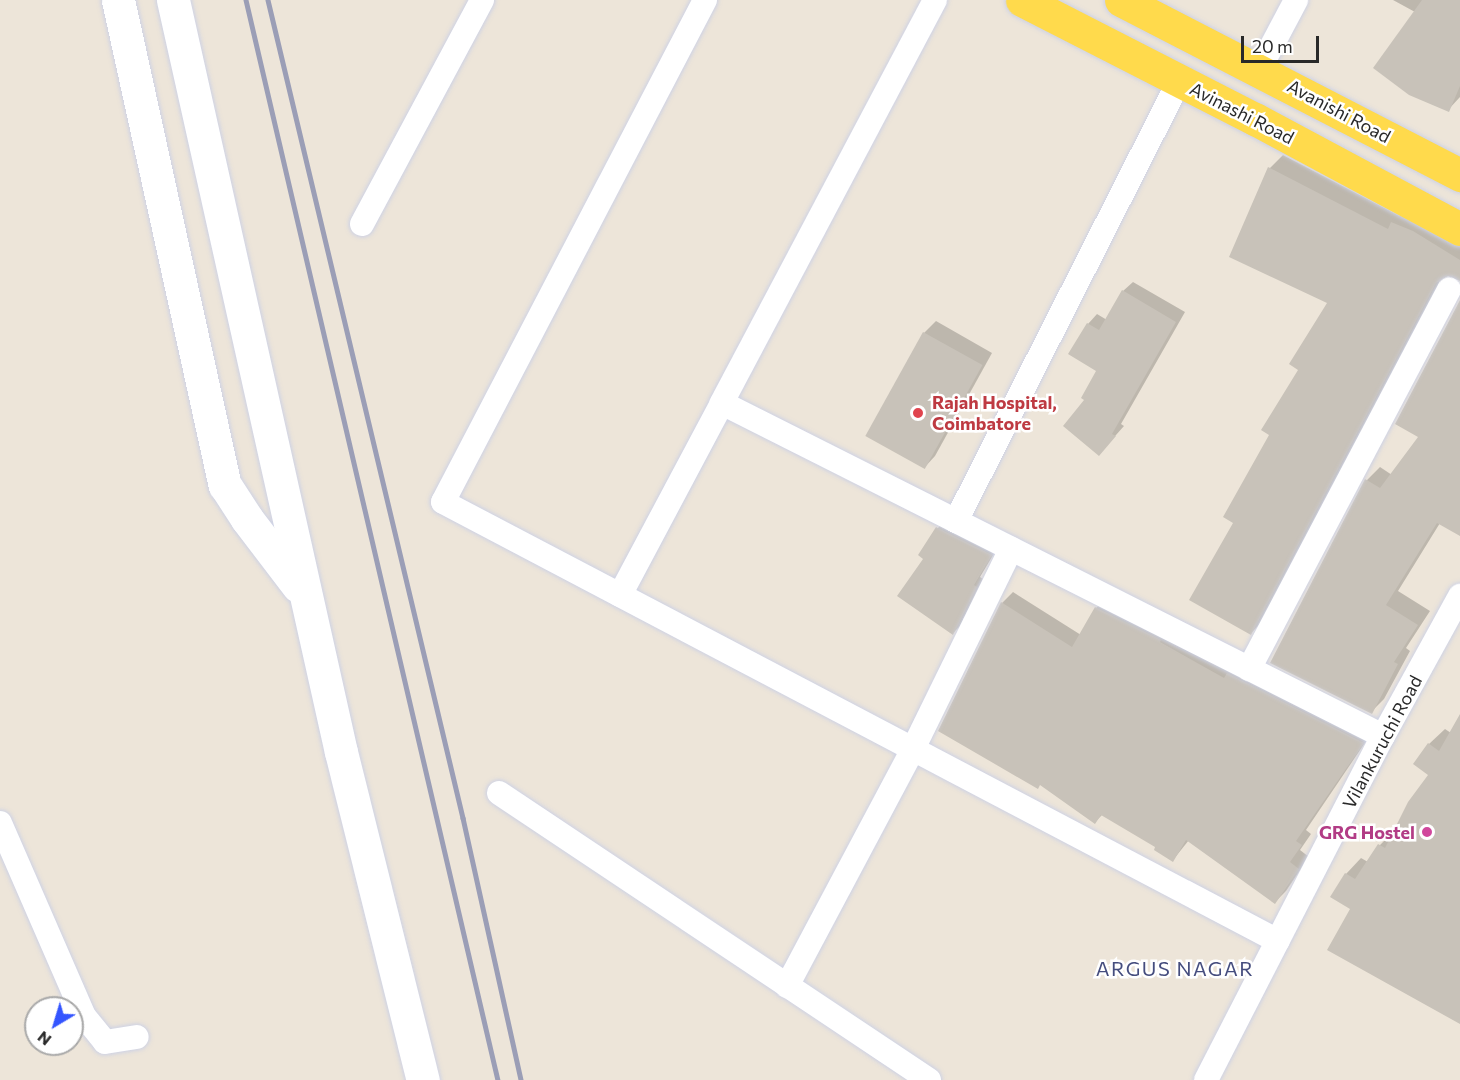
<!DOCTYPE html>
<style>
body{margin:0}
#map{position:relative;width:1460px;height:1080px;overflow:hidden;background:#ede5d9;font-family:Commissioner,sans-serif}
div>[style]{position:absolute}
.shadow>*{inset:0;background:#0003}
.building>*{inset:0;background:#c8c2b9;transform-origin:0 0}
.roads{filter:drop-shadow(0 0 2px #ced2e4) drop-shadow(0 0 2px #ced2e4)}
.minor>*{height:24px;margin:-12px;padding:0 12px;transform-origin:12px;border-radius:12px;background:#fff}
.secondary>*{height:33px;margin:-16.5px;padding:0 16.5px;transform-origin:16.5px;border-radius:16.5px;background:#fff}
.primary>*{height:33px;margin:-16.5px;padding:0 16.5px;transform-origin:16.5px;border-radius:16.5px;background:#ffda4c}
.rail>*{height:4.5px;margin:-2.25px;padding:0 2.25px;transform-origin:2.25px;border-radius:2.25px;background:#9b9eb6}
.dots>*{width:16px;height:16px;translate:-50% -50%;box-sizing:border-box;border:3px solid #fff;border-radius:50%}
span{translate:-50% -50%;white-space:nowrap;text-align:center;line-height:1.15;-webkit-text-stroke:5px #fff;paint-order:stroke}
.street-label{font-size:18px;color:#292929}
.health-label{font-size:18px;color:#be3a42;font-weight:700}
.left{translate:0 -50%;text-align:left}
.hotel-label{font-size:18px;color:#b23c85;font-weight:700}
.right{translate:-100% -50%;text-align:right}
.neighbourhood-label{font-size:20px;color:#454d7e;letter-spacing:1.5px}
.north{position:absolute;left:24px;top:996px;width:60px;height:60px;box-sizing:border-box;background:#fff;border:2px solid #a9a9a9;border-radius:50%;rotate:218deg;font-size:16px;font-weight:700;line-height:24px;text-align:center;color:#292929}
.north::after{content:'';display:block;margin:auto;width:21px;height:27px;background:#3455ff;clip-path:polygon(50% 0,100% 100%,50% 72%,0 100%)}
.scale{position:absolute;left:1241px;top:36px;width:78px;height:27px;box-sizing:border-box;border:3px solid #292929;border-top:0;padding-left:8px;font-size:18px;line-height:21px;white-space:nowrap;color:#292929;-webkit-text-stroke:4px #fff;paint-order:stroke}
</style>
<div id="map">
<div class="shadow">
<div style="clip-path:polygon(1393px 0,1460px 0,1460px 97px,1448px 110px,1415px 12px)"></div>
<div style="clip-path:polygon(1283px 155px,1400px 216px,1406px 210px,1460px 239px,1460px 280px,1456px 276px,1445px 276px,1264px 620px,1251px 633px,1235px 522px,1329px 303px,1231px 256px,1270px 168px)"></div>
<div style="clip-path:polygon(1133px 282px,1185px 312px,1121px 424px,1124px 426px,1108px 444px,1086px 400px,1098px 370px,1088px 324px,1097px 314px,1107px 320px,1123px 291px)"></div>
<div style="clip-path:polygon(1460px 303px,1460px 529px,1440px 523px,1398px 591px,1430px 611px,1406px 648px,1410px 651px,1384px 699px,1371px 712px,1272px 663px,1367px 480px,1380px 467px,1392px 475px,1420px 437px)"></div>
<div style="clip-path:polygon(936px 321px,992px 353px,935px 456px,924px 468px,924px 333px)"></div>
<div style="clip-path:polygon(945px 520px,998px 547px,980px 577px,983px 579px,960px 626px,953px 633px,925px 558px,938px 528px)"></div>
<div style="clip-path:polygon(1013px 592px,1081px 635px,1096px 608px,1108px 597px,1373px 731px,1306px 830px,1311px 834px,1300px 850px,1309px 857px,1286px 891px,1275px 902px,1189px 840px,1173px 860px,1157px 846px,1103px 814px,1095px 822px,1041px 783px,1002px 603px)"></div>
<div style="clip-path:polygon(1460px 717px,1460px 1022px,1352px 909px,1332px 896px,1346px 874px,1361px 858px,1368px 862px,1380px 845px,1395px 830px,1430px 774px,1429px 744px,1445px 729px,1451px 733px)"></div>
</div>
<div class="building">
<div style="clip-path:polygon(1422px 0,1460px 0,1460px 86px,1449px 112px,1409px 95px,1373px 68px)"></div>
<div style="clip-path:polygon(1268px 167px,1388px 229px,1391px 222px,1413px 231px,1460px 260px,1460px 281px,1448px 276px,1436px 283px,1251px 635px,1189px 600px,1233px 523px,1223px 517px,1269px 435px,1261px 430px,1298px 370px,1289px 364px,1327px 303px,1229px 257px)"></div>
<div style="clip-path:polygon(1122px 290px,1176px 322px,1112px 434px,1116px 436px,1099px 456px,1063px 426px,1084px 400px,1081px 398px,1096px 371px,1068px 354px,1087px 323px,1099px 330px)"></div>
<div style="clip-path:polygon(1460px 300px,1460px 536px,1437px 523px,1386px 605px,1418px 625px,1394px 662px,1398px 664px,1372px 714px,1270px 663px,1365px 479px,1380px 488px,1418px 437px,1395px 424px)"></div>
<div style="left:923px;top:332px;width:68px;height:119px;rotate:29deg"></div>
<div style="clip-path:polygon(936px 527px,992px 555px,974px 585px,977px 587px,953px 635px,897px 596px,923px 559px,918px 555px)"></div>
<div style="clip-path:polygon(1001px 602px,1072px 647px,1095px 607px,1161px 640px,1160px 642px,1224px 678px,1227px 673px,1364px 743px,1296px 841px,1302px 845px,1290px 862px,1299px 869px,1275px 904px,1186px 840px,1173px 862px,1154px 850px,1155px 847px,1101px 815px,1095px 824px,1040px 785px,1038px 789px,938px 731px)"></div>
<div style="clip-path:polygon(1460px 714px,1460px 1024px,1327px 950px,1350px 909px,1330px 897px,1345px 873px,1355px 879px,1378px 844px,1385px 848px,1408px 802px,1428px 775px,1413px 764px,1428px 743px,1439px 751px)"></div>
</div>
<div class="roads">
<div class="minor">
<div style="left:705px;top:0;width:566px;rotate:117.56deg"></div>
<div style="left:443px;top:502px;width:943px;rotate:27.73deg"></div>
<div style="left:935px;top:0;width:456px;rotate:117.9deg"></div>
<div style="left:722px;top:403px;width:740px;rotate:26.74deg"></div>
<div style="left:1259px;top:70px;width:79px;rotate:-62.1deg"></div>
<div style="left:362px;top:224px;width:254px;rotate:-61.8deg"></div>
<div style="left:956px;top:521px;width:493px;rotate:-63.1deg"></div>
<div style="left:620px;top:595px;width:217px;rotate:-62deg"></div>
<div style="left:1249px;top:669px;width:429px;rotate:-62.2deg"></div>
<div style="left:499px;top:793px;width:517px;rotate:33.72deg"></div>
<div style="left:0;top:823px;width:210px;rotate:66.5deg"></div>
<div style="left:84px;top:1016px;width:33px;rotate:51deg"></div>
<div style="left:105px;top:1042px;width:32px;rotate:-9deg"></div>
<div style="left:787px;top:986px;width:268px;rotate:-62deg"></div>
<div style="left:913px;top:749px;width:223px;rotate:-63.9deg"></div>
<div style="left:1206px;top:1080px;width:387px;rotate:-62.8deg"></div>
<div style="left:1383px;top:736px;width:160px;rotate:-61.2deg"></div>
</div>
<div class="secondary">
<div style="left:118px;top:0;width:497px;rotate:77.6deg"></div>
<div style="left:225px;top:485px;width:40px;rotate:57.1deg"></div>
<div style="left:247px;top:519px;width:84px;rotate:52.7deg"></div>
<div style="left:173px;top:0;width:771px;rotate:77.41deg"></div>
<div style="left:341px;top:752px;width:338px;rotate:76deg"></div>
</div>
<div class="primary">
<div style="left:1022px;top:0;width:262px;rotate:27.1deg"></div>
<div style="left:1255px;top:119px;width:233px;rotate:28.2deg"></div>
<div style="left:1121px;top:0;width:382px;rotate:27.3deg"></div>
</div>
</div>
<div class="rail">
<div style="left:246px;top:0;width:1109px;rotate:76.87deg"></div>
<div style="left:268px;top:0;width:841px;rotate:76.59deg"></div>
<div style="left:463px;top:818px;width:268px;rotate:77.5deg"></div>
</div>
<div class="dots">
<div style="left:918px;top:413px;background:#e0444e"></div>
<div style="left:1427px;top:832px;background:#d1479c"></div>
</div>
<div class="street-label">
<span style="left:1339px;top:111px;rotate:28deg">Avanishi Road</span>
<span style="left:1242px;top:113px;rotate:27deg">Avinashi Road</span>
<span style="left:1382px;top:742px;rotate:-62deg">Vilankuruchi Road</span>
</div>
<div class="health-label">
<span class="left" style="left:932px;top:413px">Rajah Hospital,<br>Coimbatore</span>
</div>
<div class="hotel-label">
<span class="right" style="left:1415px;top:832px">GRG Hostel</span>
</div>
<div class="neighbourhood-label">
<span style="left:1175px;top:968px">ARGUS NAGAR</span>
</div>
<div class="north">N</div>
<div class="scale">20 m</div>
</div>
